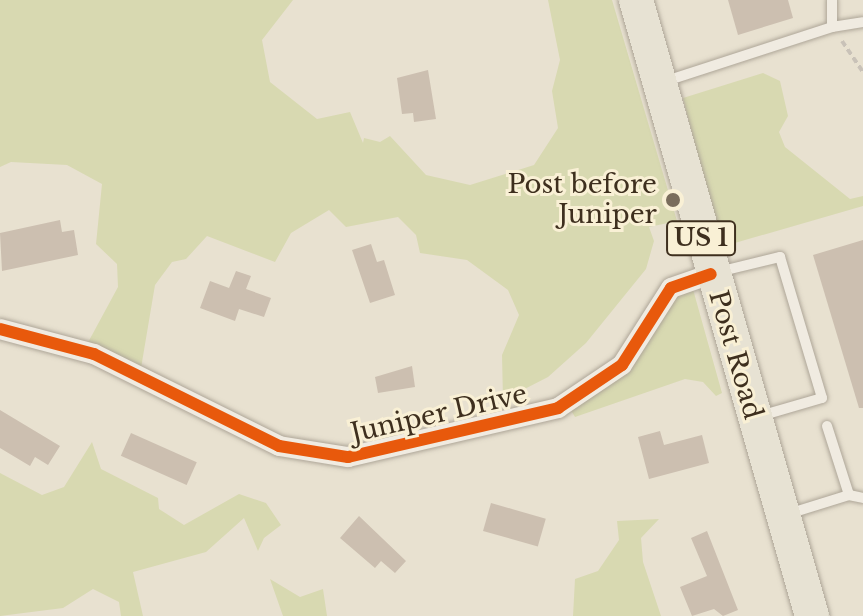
<!DOCTYPE html>
<style>
body{margin:0}
#map{position:relative;width:863px;height:616px;overflow:hidden;background:#e8e1d0;font-family:"Libre Baskerville",serif}
div>[style]{position:absolute}
.green>*{inset:0;background:#d8d9b1}
.building>*{inset:0;background:#ccbfb0;transform-origin:0 0}
.path>*{height:4px;margin-top:-2px;transform-origin:0;background:repeating-linear-gradient(90deg,#c9c2b8 0 6px,transparent 0 10px)}
.roads{filter:drop-shadow(0 0 2px #aea698) drop-shadow(0 0 2px #aea698)}
.service>*{height:10px;margin:-5px;padding:0 5px;transform-origin:5px;border-radius:5px;background:#f0ebe1}
.minor>*{height:20px;margin:-10px;padding:0 10px;transform-origin:10px;border-radius:10px;background:#f0ebe1}
.primary>*{height:34px;margin:-17px;padding:0 17px;transform-origin:17px;border-radius:17px;background:#e7e2d3}
.cycleway>*{height:12px;margin:-6px;padding:0 6px;transform-origin:6px;border-radius:6px;background:#e8590c}
.dots>*{width:22px;height:22px;translate:-50% -50%;box-sizing:border-box;border:4px solid #f9f0d5;border-radius:50%}
span{translate:-50% -50%;white-space:nowrap;text-align:center;line-height:1.15;-webkit-text-stroke:6px #f9f0d5;paint-order:stroke}
.shield-label span{padding:2px 6px;background:#f9f0d5;border:2px solid;border-radius:6px;-webkit-text-stroke-width:0}
.shield-label{font-size:24px;color:#3e2f1e;font-weight:700}
.poi-label{font-size:26px;color:#3e2f1e}
.right{translate:-100% -50%;text-align:right}
.street-label{font-size:26px;color:#3e2f1e}
</style>
<div id="map">
<div class="green">
<div style="clip-path:polygon(0 0,293px 0,262px 40px,270px 82px,317px 119px,350px 112px,363px 143px,364px 138px,380px 142px,390px 136px,426px 175px,470px 185px,534px 165px,558px 128px,552px 91px,560px 60px,548px 0,612px 0,677px 221px,649px 227px,654px 241px,646px 269px,586px 343px,548px 377px,503px 400px,502px 355px,519px 315px,508px 290px,467px 260px,420px 253px,416px 235px,398px 217px,346px 227px,329px 210px,291px 233px,275px 262px,207px 236px,186px 259px,172px 262px,155px 285px,140px 374px,85px 348px,118px 287px,117px 264px,96px 244px,102px 184px,67px 165px,11px 162px,0 167px)"></div>
<div style="clip-path:polygon(763px 73px,780px 81px,788px 116px,779px 132px,785px 147px,850px 199px,863px 196px,863px 206px,721px 247px,683px 98px)"></div>
<div style="clip-path:polygon(689px 275px,722px 393px,716px 396px,703px 382px,685px 379px,575px 417px,566px 402px,615px 369px)"></div>
<div style="clip-path:polygon(92px 442px,101px 469px,158px 498px,159px 509px,184px 525px,239px 494px,266px 503px,281px 525px,264px 538px,258px 551px,244px 518px,206px 552px,133px 572px,143px 616px,121px 616px,119px 602px,93px 589px,63px 608px,0 616px,0 473px,42px 495px,64px 487px)"></div>
<div style="clip-path:polygon(659px 519px,641px 538px,643px 562px,661px 616px,573px 616px,575px 579px,598px 571px,619px 540px,617px 521px)"></div>
<div style="clip-path:polygon(270px 579px,300px 597px,323px 589px,327px 616px,283px 616px)"></div>
</div>
<div class="building">
<div style="clip-path:polygon(728px 0,788px 0,793px 18px,738px 35px)"></div>
<div style="clip-path:polygon(428px 70px,436px 119px,414px 122px,413px 113px,402px 114px,397px 78px)"></div>
<div style="clip-path:polygon(60px 220px,62px 232px,74px 230px,78px 255px,2px 271px,0 233px)"></div>
<div style="clip-path:polygon(863px 240px,863px 408px,859px 408px,813px 255px)"></div>
<div style="clip-path:polygon(371px 244px,377px 262px,384px 260px,395px 295px,370px 303px,352px 250px)"></div>
<div style="clip-path:polygon(236px 271px,251px 276px,246px 289px,271px 298px,264px 317px,239px 309px,235px 321px,200px 308px,210px 281px,229px 288px)"></div>
<div style="clip-path:polygon(412px 366px,415px 387px,378px 393px,375px 377px)"></div>
<div style="clip-path:polygon(0 410px,60px 446px,48px 465px,35px 457px,30px 466px,0 448px)"></div>
<div style="clip-path:polygon(660px 431px,664px 445px,702px 435px,709px 463px,649px 479px,638px 437px)"></div>
<div style="left:131px;top:433px;width:72px;height:25px;rotate:24deg"></div>
<div style="left:491px;top:503px;width:57px;height:29px;rotate:16deg"></div>
<div style="clip-path:polygon(359px 516px,406px 561px,395px 573px,381px 561px,375px 568px,340px 538px)"></div>
<div style="clip-path:polygon(707px 531px,738px 610px,723px 616px,714px 609px,692px 616px,680px 587px,707px 576px,691px 538px)"></div>
</div>
<div class="path">
<div style="left:842px;top:41px;width:37px;rotate:56deg"></div>
</div>
<div class="roads">
<div class="service">
<div style="left:832px;top:27px;width:31px;rotate:-9deg"></div>
<div style="left:663px;top:82px;width:178px;rotate:-18deg"></div>
<div style="left:832px;top:27px;width:27px;rotate:-90deg"></div>
<div style="left:718px;top:272px;width:64px;rotate:-13.6deg"></div>
<div style="left:780px;top:257px;width:147px;rotate:73.4deg"></div>
<div style="left:822px;top:398px;width:65px;rotate:163.8deg"></div>
<div style="left:827px;top:426px;width:72px;rotate:72.3deg"></div>
<div style="left:849px;top:495px;width:14px;rotate:12deg"></div>
<div style="left:788px;top:514px;width:64px;rotate:-17.3deg"></div>
</div>
<div class="minor">
<div style="left:0;top:329px;width:97px;rotate:14.9deg"></div>
<div style="left:94px;top:354px;width:207px;rotate:26.4deg"></div>
<div style="left:279px;top:446px;width:70px;rotate:9.1deg"></div>
<div style="left:348px;top:457px;width:216px;rotate:-13.1deg"></div>
<div style="left:558px;top:408px;width:77px;rotate:-33.9deg"></div>
<div style="left:622px;top:365px;width:91px;rotate:-57.5deg"></div>
<div style="left:671px;top:288px;width:42px;rotate:-19.3deg"></div>
</div>
<div class="primary">
<div style="left:636px;top:0;width:641px;rotate:74.05deg"></div>
</div>
</div>
<div class="cycleway">
<div style="left:0;top:329px;width:97px;rotate:14.9deg"></div>
<div style="left:94px;top:354px;width:207px;rotate:26.4deg"></div>
<div style="left:279px;top:446px;width:70px;rotate:9.1deg"></div>
<div style="left:348px;top:457px;width:216px;rotate:-13.1deg"></div>
<div style="left:558px;top:408px;width:77px;rotate:-33.9deg"></div>
<div style="left:622px;top:365px;width:91px;rotate:-57.5deg"></div>
<div style="left:671px;top:288px;width:42px;rotate:-19.3deg"></div>
</div>
<div class="dots">
<div style="left:673px;top:200px;background:#7a6d5c"></div>
</div>
<div class="shield-label">
<span style="left:701px;top:238px">US 1</span>
</div>
<div class="poi-label">
<span class="right" style="left:657px;top:200px">Post before<br>Juniper</span>
</div>
<div class="street-label">
<span style="left:735px;top:355px;rotate:74deg">Post Road</span>
<span style="left:439px;top:414px;rotate:-13deg">Juniper Drive</span>
</div>
</div>
